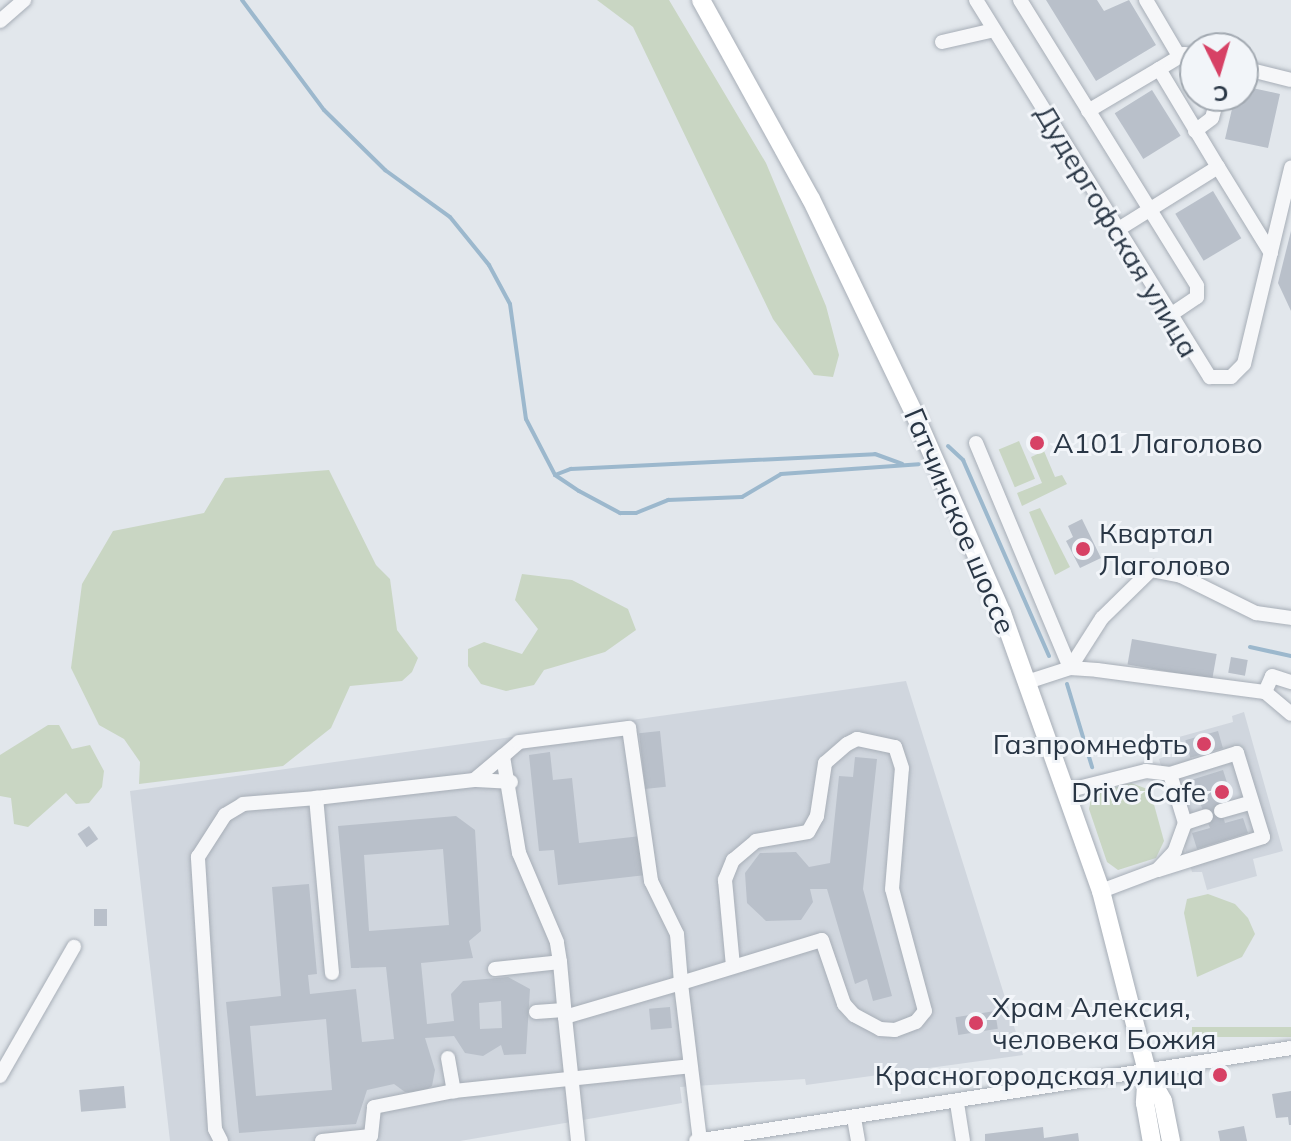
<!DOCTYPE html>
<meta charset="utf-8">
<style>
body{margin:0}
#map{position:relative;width:1291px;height:1141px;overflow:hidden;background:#e2e7ec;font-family:Mulish,sans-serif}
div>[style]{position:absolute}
.built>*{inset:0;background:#d0d6de}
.green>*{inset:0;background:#c9d6c3;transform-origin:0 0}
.stream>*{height:4px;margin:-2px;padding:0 2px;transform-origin:2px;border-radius:2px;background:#9cb8cd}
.building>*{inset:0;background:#b9c0ca;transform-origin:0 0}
.roads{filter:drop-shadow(0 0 2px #a7aeb7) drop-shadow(0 0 2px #a7aeb7)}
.minor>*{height:14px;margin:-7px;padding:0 7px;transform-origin:7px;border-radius:7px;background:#f6f7f9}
.major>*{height:18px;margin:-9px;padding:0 9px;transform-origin:9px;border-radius:9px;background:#fff}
.dots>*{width:22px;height:22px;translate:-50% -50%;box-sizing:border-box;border:4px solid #f2f5f9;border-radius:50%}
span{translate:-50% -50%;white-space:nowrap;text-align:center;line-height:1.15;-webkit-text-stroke:6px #f2f5f9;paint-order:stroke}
.street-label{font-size:28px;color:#293645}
.poi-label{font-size:28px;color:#293645}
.left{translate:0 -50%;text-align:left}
.right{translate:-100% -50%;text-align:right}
.north{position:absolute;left:1179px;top:32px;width:80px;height:80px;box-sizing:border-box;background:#f2f5f9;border:2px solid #a2a9b1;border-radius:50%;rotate:175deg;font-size:22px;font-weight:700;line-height:32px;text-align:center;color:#293645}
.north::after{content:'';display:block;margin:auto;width:28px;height:36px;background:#d74165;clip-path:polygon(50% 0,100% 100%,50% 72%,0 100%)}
</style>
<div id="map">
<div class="built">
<div style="clip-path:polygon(906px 681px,1023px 1055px,806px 1085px,805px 1079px,680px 1087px,682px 1103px,460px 1141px,170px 1141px,130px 791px)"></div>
<div style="clip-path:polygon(1244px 712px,1283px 851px,1253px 859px,1257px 876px,1207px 890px,1202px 872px,1192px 872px,1159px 759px,1183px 749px,1179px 737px,1233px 722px,1232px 716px)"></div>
</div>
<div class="green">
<div style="clip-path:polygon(597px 0,669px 0,766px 163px,826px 306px,839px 355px,833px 377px,814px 375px,773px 319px,633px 27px)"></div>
<div style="left:1019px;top:441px;width:41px;height:22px;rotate:67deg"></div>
<div style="clip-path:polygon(1044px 451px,1055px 477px,1062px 475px,1067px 484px,1022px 506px,1017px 493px,1042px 483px,1031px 457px)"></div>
<div style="clip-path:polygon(329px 470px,376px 565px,390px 579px,397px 630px,418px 658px,412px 672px,402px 681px,350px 686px,331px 728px,283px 766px,139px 784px,140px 762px,124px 739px,99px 725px,71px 668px,82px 584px,113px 531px,204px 513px,225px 478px)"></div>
<div style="clip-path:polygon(1040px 508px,1070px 567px,1055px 575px,1029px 512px)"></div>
<div style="clip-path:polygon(522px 574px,572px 580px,628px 609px,636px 630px,605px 652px,544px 670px,534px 685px,506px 691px,481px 684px,468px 666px,468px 649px,484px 642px,522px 654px,538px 629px,515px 600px)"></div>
<div style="clip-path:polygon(48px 725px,59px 725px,72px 749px,90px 745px,104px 771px,102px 787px,89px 803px,76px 804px,66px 793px,28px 827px,14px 824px,11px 798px,0 796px,0 755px)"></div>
<div style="clip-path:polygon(1131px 783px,1150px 790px,1164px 841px,1156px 858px,1118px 870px,1107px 862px,1089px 809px,1092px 794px)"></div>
<div style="clip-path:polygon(1208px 894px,1235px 904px,1248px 918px,1255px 934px,1242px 957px,1197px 977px,1184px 913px,1187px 899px)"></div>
<div style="left:1291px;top:1027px;width:10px;height:99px;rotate:90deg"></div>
</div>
<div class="stream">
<div style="left:242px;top:0;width:137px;rotate:53.3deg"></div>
<div style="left:324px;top:110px;width:86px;rotate:44.5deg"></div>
<div style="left:385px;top:170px;width:80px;rotate:35.9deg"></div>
<div style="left:450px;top:217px;width:62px;rotate:50.9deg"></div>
<div style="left:489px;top:265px;width:44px;rotate:61.7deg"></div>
<div style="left:510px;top:304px;width:116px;rotate:82.1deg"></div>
<div style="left:526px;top:419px;width:63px;rotate:62.6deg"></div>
<div style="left:555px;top:475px;width:29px;rotate:34deg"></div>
<div style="left:579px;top:491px;width:47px;rotate:28.2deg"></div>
<div style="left:620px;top:513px;width:16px"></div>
<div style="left:636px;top:513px;width:35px;rotate:-22deg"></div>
<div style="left:668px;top:500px;width:74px;rotate:-2.3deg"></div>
<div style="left:742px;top:497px;width:45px;rotate:-30.5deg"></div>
<div style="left:781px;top:474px;width:138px;rotate:-4.1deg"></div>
<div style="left:948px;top:446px;width:21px;rotate:43deg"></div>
<div style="left:963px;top:460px;width:214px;rotate:66.3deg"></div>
<div style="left:555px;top:475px;width:17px;rotate:-21deg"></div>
<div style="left:571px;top:469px;width:304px;rotate:-2.8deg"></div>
<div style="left:875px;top:454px;width:29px;rotate:20deg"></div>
<div style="left:1250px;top:647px;width:42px;rotate:12.4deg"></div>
<div style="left:1067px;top:684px;width:87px;rotate:73.2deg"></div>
</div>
<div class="building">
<div style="clip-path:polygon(1046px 0,1097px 0,1104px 11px,1129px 0,1156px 45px,1096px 81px)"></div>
<div style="clip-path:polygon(1243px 86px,1280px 94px,1268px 148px,1225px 139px,1235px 96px,1243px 96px)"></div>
<div style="left:1152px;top:90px;width:54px;height:44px;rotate:58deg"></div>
<div style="left:1213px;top:191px;width:55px;height:44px;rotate:59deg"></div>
<div style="clip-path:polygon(1291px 231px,1291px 311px,1278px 283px)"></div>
<div style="clip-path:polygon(1082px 519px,1101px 558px,1080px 568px,1066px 541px,1073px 537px,1068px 526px)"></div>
<div style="left:1132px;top:639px;width:86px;height:26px;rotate:10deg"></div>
<div style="left:1231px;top:657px;width:17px;height:16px;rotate:10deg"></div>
<div style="left:660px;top:731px;width:56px;height:21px;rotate:84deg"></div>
<div style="left:1218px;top:731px;width:18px;height:34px;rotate:74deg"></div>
<div style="clip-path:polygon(550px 752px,553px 780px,572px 778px,579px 843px,641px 836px,646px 875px,558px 885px,554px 850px,539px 851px,529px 755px)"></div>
<div style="clip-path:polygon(855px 757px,877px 759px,863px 889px,892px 996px,873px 1001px,867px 979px,855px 984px,827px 889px,810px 889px,813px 902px,801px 920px,766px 921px,747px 903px,745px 873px,760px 853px,796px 852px,809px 867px,830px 863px,839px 776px,853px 777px)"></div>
<div style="clip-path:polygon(1223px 770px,1231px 795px,1218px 800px,1225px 823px,1243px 818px,1248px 833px,1197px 849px,1192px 833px,1210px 828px,1191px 780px)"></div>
<div style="clip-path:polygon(evenodd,456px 816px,475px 830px,481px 931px,469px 941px,473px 958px,421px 963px,427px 1024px,454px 1021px,451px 994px,463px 981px,508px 977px,530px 989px,526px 1054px,504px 1055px,501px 1045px,483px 1056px,465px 1053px,454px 1036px,425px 1038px,435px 1070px,432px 1086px,422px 1092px,405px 1092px,394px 1084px,367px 1090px,356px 1124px,239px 1133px,226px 1002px,281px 996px,272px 887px,309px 884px,317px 974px,308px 975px,310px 994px,356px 989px,362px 1042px,394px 1039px,386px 967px,351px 968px,338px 826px,456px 816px,443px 849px,449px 925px,369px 931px,364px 855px,443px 849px,456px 816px,501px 1001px,502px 1028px,480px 1029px,479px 1003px,501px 1001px,456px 816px,326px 1019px,332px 1090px,256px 1096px,250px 1026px,326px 1019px)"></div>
<div style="left:89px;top:826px;width:16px;height:14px;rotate:55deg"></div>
<div style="left:94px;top:909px;width:13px;height:17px"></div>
<div style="left:670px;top:1007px;width:21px;height:21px;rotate:85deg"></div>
<div style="left:995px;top:1011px;width:18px;height:40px;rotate:81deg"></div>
<div style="left:124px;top:1086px;width:22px;height:45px;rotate:85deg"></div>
<div style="clip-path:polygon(1291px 1091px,1291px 1125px,1289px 1125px,1288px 1117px,1276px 1118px,1272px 1094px)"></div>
<div style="clip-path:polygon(1244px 1126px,1247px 1141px,1220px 1141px,1218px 1131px)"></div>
<div style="clip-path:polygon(1043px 1127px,1044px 1138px,1078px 1133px,1079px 1141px,985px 1141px,985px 1134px)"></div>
</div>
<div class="roads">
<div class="minor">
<div style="left:976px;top:0;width:444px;rotate:58.2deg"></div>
<div style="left:1210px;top:377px;width:21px"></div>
<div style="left:1231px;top:377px;width:18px;rotate:-45deg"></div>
<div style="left:1244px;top:364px;width:202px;rotate:-76.5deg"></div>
<div style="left:1020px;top:0;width:336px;rotate:58.2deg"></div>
<div style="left:1197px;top:286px;width:11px;rotate:90deg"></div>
<div style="left:1197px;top:297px;width:34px;rotate:146deg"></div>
<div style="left:1146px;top:0;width:65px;rotate:59.5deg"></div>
<div style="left:0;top:21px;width:32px;rotate:-41deg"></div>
<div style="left:942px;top:42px;width:53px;rotate:-13deg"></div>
<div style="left:1243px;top:68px;width:49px;rotate:14deg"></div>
<div style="left:1159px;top:69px;width:29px;rotate:-31deg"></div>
<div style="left:1184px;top:54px;width:11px;rotate:5deg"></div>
<div style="left:1088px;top:111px;width:82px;rotate:-30.6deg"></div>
<div style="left:1159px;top:69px;width:114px;rotate:59deg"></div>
<div style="left:1218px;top:167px;width:119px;rotate:148deg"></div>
<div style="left:1195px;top:131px;width:21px;rotate:-37deg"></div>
<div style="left:1212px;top:118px;width:23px;rotate:-75deg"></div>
<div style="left:1218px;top:167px;width:101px;rotate:58.4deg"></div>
<div style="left:976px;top:443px;width:244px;rotate:67.3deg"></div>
<div style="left:1070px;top:668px;width:59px;rotate:-57.4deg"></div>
<div style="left:1102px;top:618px;width:69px;rotate:-44.4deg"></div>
<div style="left:1151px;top:570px;width:31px;rotate:11deg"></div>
<div style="left:1181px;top:576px;width:84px;rotate:26.3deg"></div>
<div style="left:1256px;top:613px;width:35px;rotate:8deg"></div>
<div style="left:1027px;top:682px;width:45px;rotate:-18deg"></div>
<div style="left:1070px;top:668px;width:27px;rotate:4deg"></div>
<div style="left:1097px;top:670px;width:169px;rotate:7.5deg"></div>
<div style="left:1265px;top:692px;width:34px;rotate:40deg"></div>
<div style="left:1265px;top:692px;width:17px;rotate:-66deg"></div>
<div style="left:1272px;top:676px;width:20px;rotate:18deg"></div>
<div style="left:474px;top:780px;width:37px;rotate:3deg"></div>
<div style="left:1066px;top:791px;width:82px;rotate:-14deg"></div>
<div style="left:1146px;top:771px;width:24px;rotate:7deg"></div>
<div style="left:1170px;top:774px;width:51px;rotate:73deg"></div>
<div style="left:1185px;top:823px;width:30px;rotate:110deg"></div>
<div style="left:1175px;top:851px;width:26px;rotate:133deg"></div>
<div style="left:1157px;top:870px;width:60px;rotate:159.4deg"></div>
<div style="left:1221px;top:811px;width:32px;rotate:-16deg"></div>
<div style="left:1185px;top:823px;width:22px;rotate:-18deg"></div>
<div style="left:1158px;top:870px;width:110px;rotate:-17.4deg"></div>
<div style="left:1263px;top:837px;width:88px;rotate:-107.2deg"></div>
<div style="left:1237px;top:753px;width:70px;rotate:162.6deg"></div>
<div style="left:560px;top:962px;width:20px;rotate:-99deg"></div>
<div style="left:557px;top:942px;width:97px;rotate:-113.1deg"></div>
<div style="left:519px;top:853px;width:98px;rotate:-99.4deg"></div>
<div style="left:503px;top:756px;width:21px;rotate:-41deg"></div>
<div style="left:519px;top:742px;width:111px;rotate:-7.3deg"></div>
<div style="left:629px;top:728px;width:155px;rotate:81.8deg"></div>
<div style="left:651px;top:881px;width:59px;rotate:63.9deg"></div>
<div style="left:677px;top:934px;width:49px;rotate:85.3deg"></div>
<div style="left:681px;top:983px;width:121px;rotate:163.7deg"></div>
<div style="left:565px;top:1017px;width:125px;rotate:84deg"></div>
<div style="left:495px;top:969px;width:65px;rotate:-6.1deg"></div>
<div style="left:560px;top:962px;width:55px;rotate:84.8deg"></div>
<div style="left:332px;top:973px;width:176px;rotate:-95.2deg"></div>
<div style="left:316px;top:798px;width:159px;rotate:-6.5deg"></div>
<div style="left:474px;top:780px;width:38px;rotate:-40deg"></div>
<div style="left:536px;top:1012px;width:28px;rotate:-4deg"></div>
<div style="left:448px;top:1058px;width:34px;rotate:80deg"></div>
<div style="left:0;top:1076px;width:149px;rotate:-60.2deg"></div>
<div style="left:957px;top:1103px;width:38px;rotate:81deg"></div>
<div style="left:854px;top:1118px;width:23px;rotate:80deg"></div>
<div style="left:221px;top:1141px;width:13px;rotate:-117deg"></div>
<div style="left:215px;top:1129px;width:273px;rotate:-93.6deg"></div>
<div style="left:198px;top:857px;width:50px;rotate:-57.3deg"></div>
<div style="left:225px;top:815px;width:21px;rotate:-31deg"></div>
<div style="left:243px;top:804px;width:73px;rotate:-4.7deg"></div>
<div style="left:322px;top:1141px;width:49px;rotate:-5.8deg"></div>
<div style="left:371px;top:1136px;width:29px;rotate:-84deg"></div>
<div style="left:374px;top:1107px;width:82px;rotate:-11.3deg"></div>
<div style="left:454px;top:1091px;width:237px;rotate:-6deg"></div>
<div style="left:696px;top:1141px;width:602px;rotate:-8.88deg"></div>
<div style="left:700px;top:1141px;width:159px;rotate:-96.9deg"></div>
<div style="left:681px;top:983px;width:147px;rotate:-17deg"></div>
<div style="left:822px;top:940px;width:68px;rotate:71deg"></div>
<div style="left:844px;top:1004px;width:15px;rotate:48deg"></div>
<div style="left:854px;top:1015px;width:30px;rotate:28deg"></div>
<div style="left:880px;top:1029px;width:15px;rotate:4deg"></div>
<div style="left:895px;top:1030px;width:22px;rotate:-21deg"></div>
<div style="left:916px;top:1022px;width:14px;rotate:-51deg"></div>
<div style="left:925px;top:1011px;width:126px;rotate:-105.1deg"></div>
<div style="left:892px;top:889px;width:121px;rotate:-85.3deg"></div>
<div style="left:902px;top:768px;width:22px;rotate:-108deg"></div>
<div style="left:895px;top:747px;width:39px;rotate:-168deg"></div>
<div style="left:857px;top:739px;width:11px;rotate:153deg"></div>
<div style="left:847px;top:744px;width:29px;rotate:139deg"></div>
<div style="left:825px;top:763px;width:54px;rotate:98.6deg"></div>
<div style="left:817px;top:816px;width:18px;rotate:119deg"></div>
<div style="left:808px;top:832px;width:53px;rotate:170.2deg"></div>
<div style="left:756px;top:841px;width:30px;rotate:140deg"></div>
<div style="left:733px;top:860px;width:22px;rotate:112deg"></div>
<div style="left:725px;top:880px;width:86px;rotate:84.7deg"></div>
</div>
<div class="major">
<div style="left:701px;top:0;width:227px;rotate:61.1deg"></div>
<div style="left:811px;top:199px;width:240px;rotate:64.3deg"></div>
<div style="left:915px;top:415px;width:216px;rotate:66.3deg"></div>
<div style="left:1002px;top:613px;width:295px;rotate:70.4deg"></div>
<div style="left:1101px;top:891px;width:187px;rotate:75.7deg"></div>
<div style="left:1147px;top:1072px;width:33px;rotate:61deg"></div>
<div style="left:1163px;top:1101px;width:41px;rotate:78.7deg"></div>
<div style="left:1147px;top:1072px;width:31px;rotate:94deg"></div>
<div style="left:1145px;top:1103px;width:39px;rotate:80deg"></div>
</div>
</div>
<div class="dots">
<div style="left:1037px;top:443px;background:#d74165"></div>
<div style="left:1083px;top:549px;background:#d74165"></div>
<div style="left:1204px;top:744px;background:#d74165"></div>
<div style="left:1222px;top:792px;background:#d74165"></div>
<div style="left:976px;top:1023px;background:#d74165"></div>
<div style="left:1220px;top:1075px;background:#d74165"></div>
</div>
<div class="street-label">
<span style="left:1117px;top:231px;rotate:59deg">Дудергофская улица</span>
<span style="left:960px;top:521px;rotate:67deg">Гатчинское шоссе</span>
</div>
<div class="poi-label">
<span class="left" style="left:1053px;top:443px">А101 Лаголово</span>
<span class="left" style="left:1099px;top:549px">Квартал<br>Лаголово</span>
<span class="right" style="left:1188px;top:744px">Газпромнефть</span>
<span class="right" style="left:1206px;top:792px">Drive Cafe</span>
<span class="left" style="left:992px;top:1023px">Храм Алексия,<br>человека Божия</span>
<span class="right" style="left:1204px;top:1075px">Красногородская улица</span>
</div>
<div class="north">С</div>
</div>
